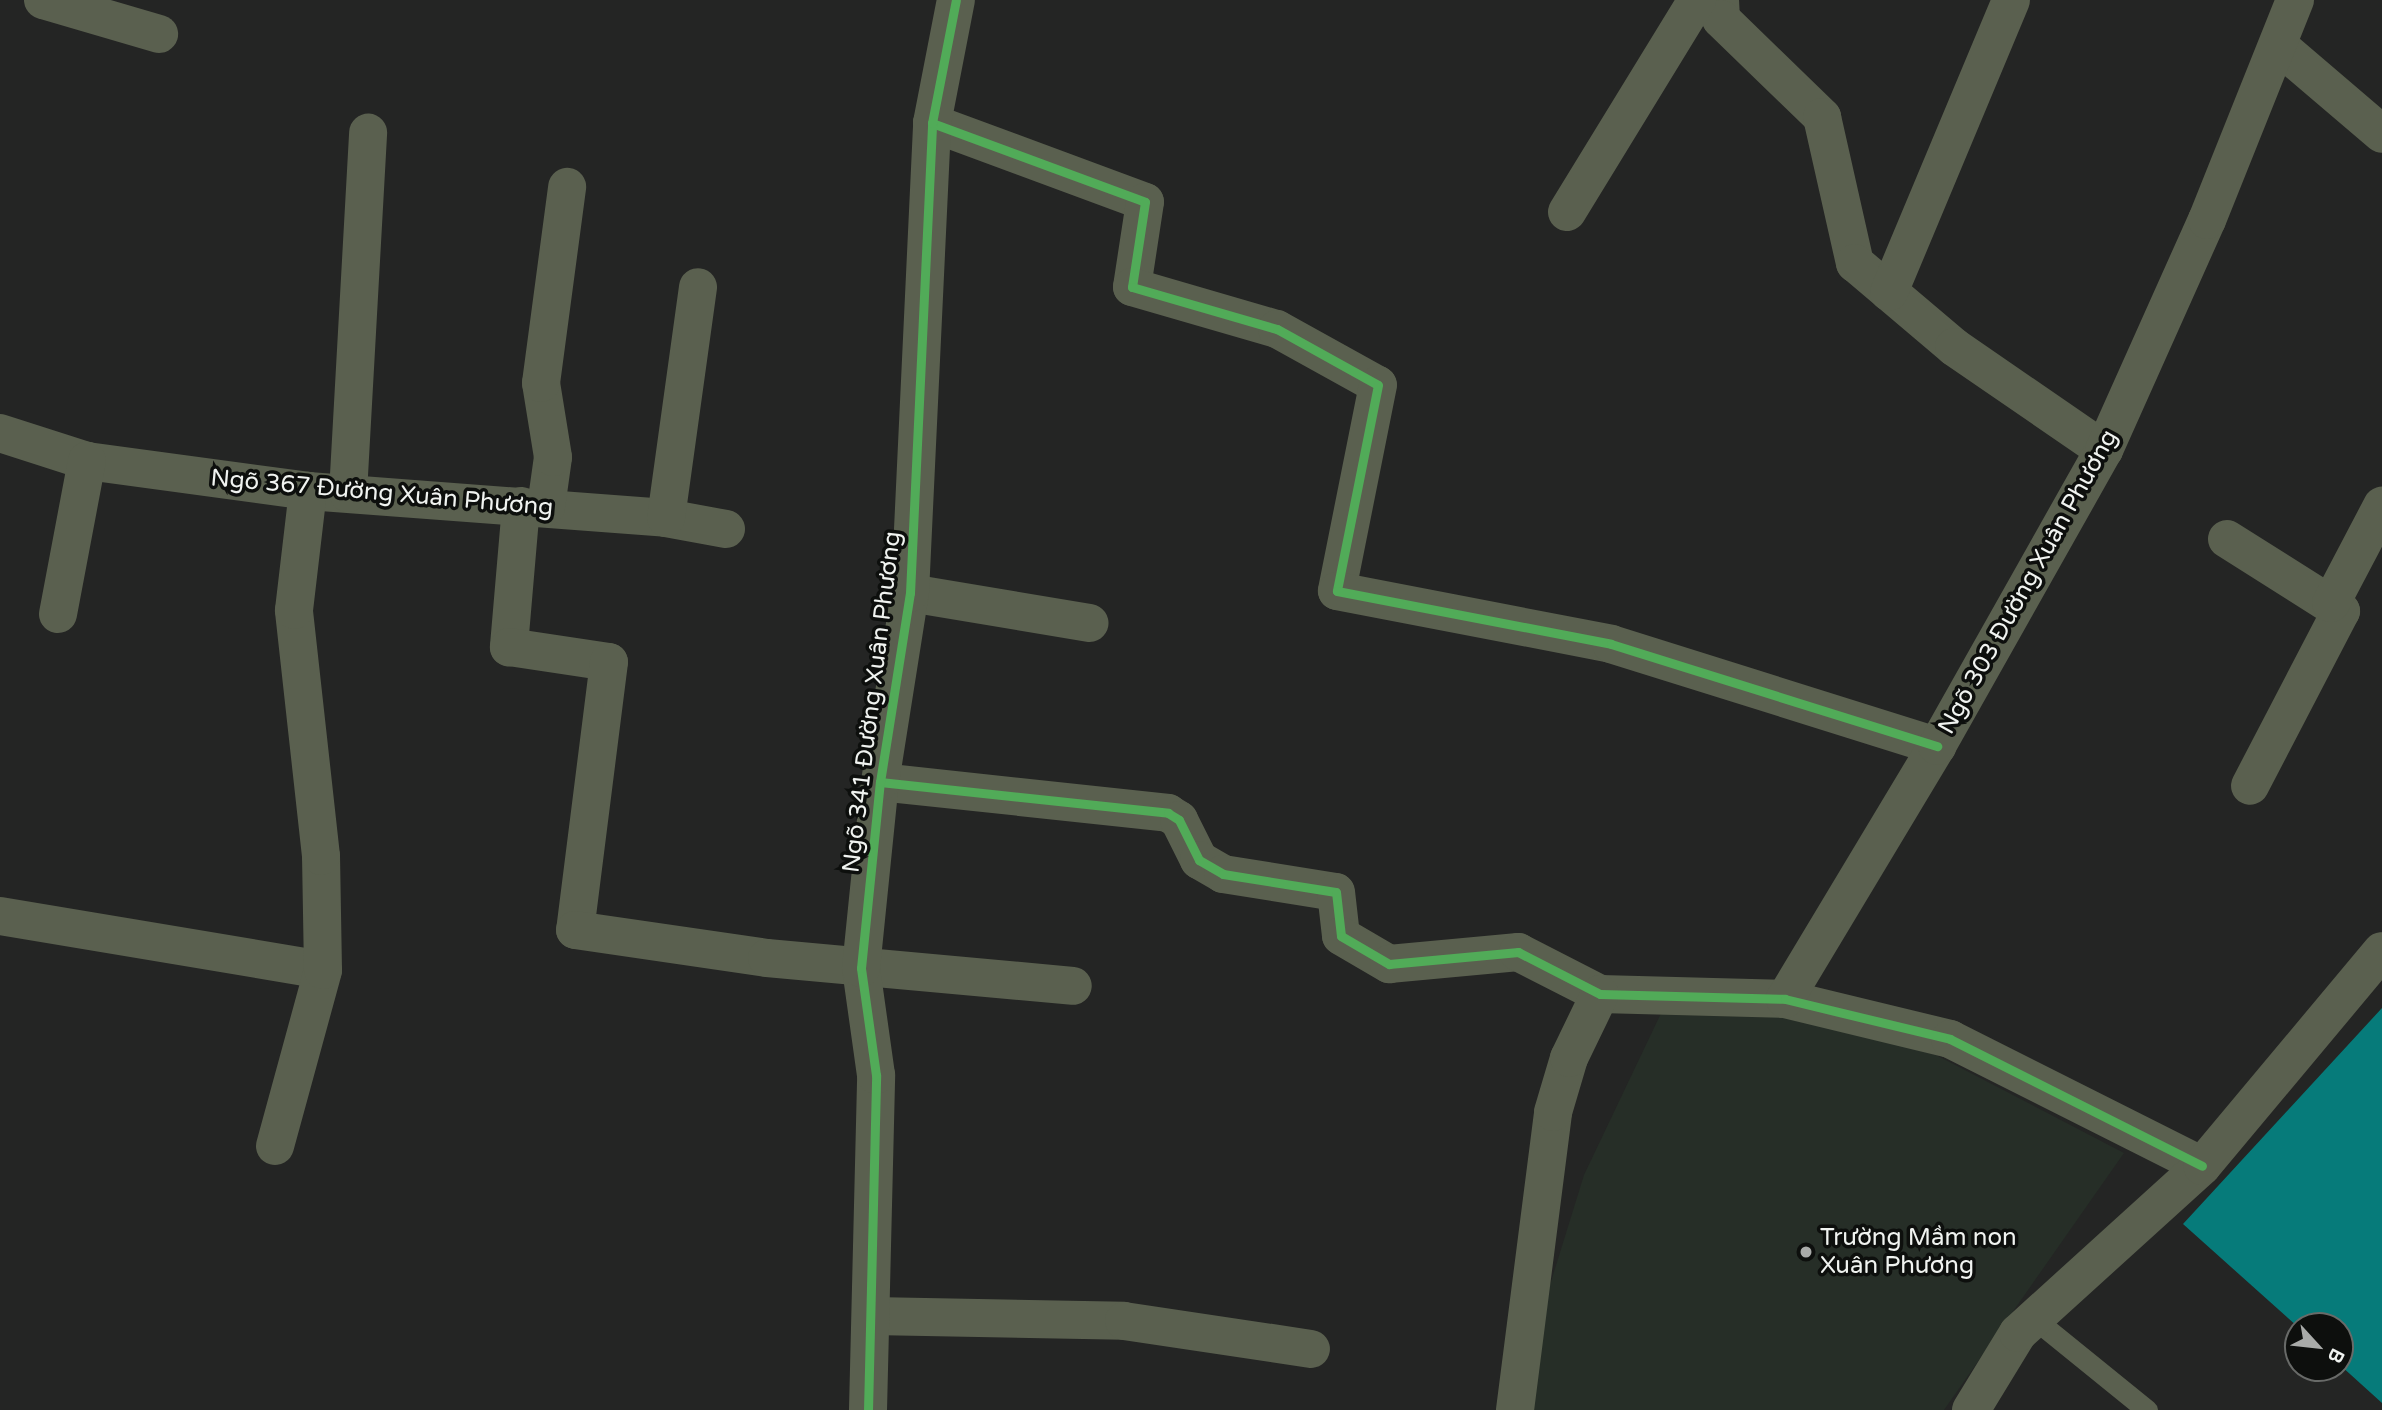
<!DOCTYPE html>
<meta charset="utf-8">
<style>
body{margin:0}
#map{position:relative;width:2382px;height:1410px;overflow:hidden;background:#242524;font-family:"Varela Round",sans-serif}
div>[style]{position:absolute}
.built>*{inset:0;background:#262e27}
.water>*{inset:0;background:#067b7a}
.service>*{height:21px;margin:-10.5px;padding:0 10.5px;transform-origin:10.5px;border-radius:10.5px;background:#5a604f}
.minor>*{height:38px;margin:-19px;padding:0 19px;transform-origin:19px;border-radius:19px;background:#5a604f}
.cycleway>*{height:9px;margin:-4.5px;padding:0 4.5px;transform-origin:4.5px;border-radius:4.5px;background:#51ab58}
.dots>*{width:19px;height:19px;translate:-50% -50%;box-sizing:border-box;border:4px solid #0d0f0d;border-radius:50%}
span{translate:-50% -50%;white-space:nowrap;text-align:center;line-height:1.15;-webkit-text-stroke:7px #0d0f0d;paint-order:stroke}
.street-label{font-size:24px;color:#f0f3f0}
.poi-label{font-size:24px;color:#f0f3f0}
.left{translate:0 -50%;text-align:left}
.north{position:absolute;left:2284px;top:1312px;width:70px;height:70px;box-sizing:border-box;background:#0d0f0d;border:2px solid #686a68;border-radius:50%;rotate:117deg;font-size:19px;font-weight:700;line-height:28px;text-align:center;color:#f0f3f0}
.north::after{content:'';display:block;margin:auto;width:24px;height:32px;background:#a9aba9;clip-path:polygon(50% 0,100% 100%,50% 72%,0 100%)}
</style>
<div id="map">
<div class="built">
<div style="clip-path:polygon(1664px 1007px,1782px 1013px,1936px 1055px,2124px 1153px,1944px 1410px,1525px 1410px,1536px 1330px,1584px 1175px)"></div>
</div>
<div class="water">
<div style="clip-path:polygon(2382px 1008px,2382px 1403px,2340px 1365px,2340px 1326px,2298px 1327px,2183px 1224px)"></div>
</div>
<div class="service">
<div style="left:2032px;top:1317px;width:148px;rotate:39deg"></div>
</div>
<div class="minor">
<div style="left:43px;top:0;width:121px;rotate:16.3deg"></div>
<div style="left:1720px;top:0;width:19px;rotate:87deg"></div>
<div style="left:1721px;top:19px;width:141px;rotate:44.1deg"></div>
<div style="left:1822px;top:117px;width:150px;rotate:77.3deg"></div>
<div style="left:1855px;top:263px;width:130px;rotate:40.3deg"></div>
<div style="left:1954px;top:347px;width:182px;rotate:34.5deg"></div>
<div style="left:2279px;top:46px;width:135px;rotate:40.5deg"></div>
<div style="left:932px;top:123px;width:227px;rotate:20.3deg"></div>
<div style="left:1145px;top:202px;width:86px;rotate:98.7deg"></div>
<div style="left:1132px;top:287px;width:151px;rotate:16.2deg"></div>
<div style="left:1277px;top:329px;width:115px;rotate:29deg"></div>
<div style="left:1378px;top:385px;width:210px;rotate:101.3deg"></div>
<div style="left:1337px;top:591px;width:279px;rotate:10.9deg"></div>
<div style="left:1611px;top:644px;width:342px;rotate:17.4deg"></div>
<div style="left:1567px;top:212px;width:249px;rotate:-58.5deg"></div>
<div style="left:1889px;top:292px;width:316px;rotate:-67.3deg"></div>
<div style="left:0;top:433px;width:91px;rotate:17.8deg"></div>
<div style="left:87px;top:461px;width:223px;rotate:7.7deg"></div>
<div style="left:308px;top:491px;width:359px;rotate:4.3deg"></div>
<div style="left:666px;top:518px;width:61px;rotate:10.4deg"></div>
<div style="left:348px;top:493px;width:361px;rotate:-86.8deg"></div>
<div style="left:521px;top:506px;width:142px;rotate:94.9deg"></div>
<div style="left:509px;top:647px;width:101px;rotate:8.5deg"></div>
<div style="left:609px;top:662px;width:270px;rotate:97.2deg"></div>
<div style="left:575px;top:930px;width:194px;rotate:8.3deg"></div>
<div style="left:767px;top:958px;width:307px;rotate:5.2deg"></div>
<div style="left:546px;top:507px;width:50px;rotate:-82deg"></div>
<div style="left:553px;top:457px;width:75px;rotate:-99.2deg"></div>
<div style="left:541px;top:383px;width:198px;rotate:-82.4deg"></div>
<div style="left:666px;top:518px;width:233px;rotate:-82.1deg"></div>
<div style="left:2227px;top:539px;width:135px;rotate:32.3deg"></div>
<div style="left:2341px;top:611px;width:197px;rotate:117.5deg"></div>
<div style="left:910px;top:593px;width:182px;rotate:9.5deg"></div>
<div style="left:2331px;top:603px;width:110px;rotate:-62.3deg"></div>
<div style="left:58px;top:614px;width:156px;rotate:-79.3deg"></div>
<div style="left:880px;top:782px;width:290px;rotate:6.1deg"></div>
<div style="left:1168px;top:813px;width:13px;rotate:32deg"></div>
<div style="left:1179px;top:820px;width:45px;rotate:63.4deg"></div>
<div style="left:1199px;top:860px;width:28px;rotate:30deg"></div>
<div style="left:1223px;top:874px;width:114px;rotate:9.1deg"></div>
<div style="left:1336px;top:892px;width:44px;rotate:83.5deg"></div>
<div style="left:1341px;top:936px;width:56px;rotate:30.3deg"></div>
<div style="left:1389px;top:964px;width:130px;rotate:-5.3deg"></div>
<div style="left:1518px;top:952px;width:92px;rotate:27.1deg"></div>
<div style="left:1600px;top:994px;width:185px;rotate:1.5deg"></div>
<div style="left:1785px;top:999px;width:170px;rotate:13.6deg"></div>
<div style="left:1950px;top:1039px;width:282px;rotate:26.7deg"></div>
<div style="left:0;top:916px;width:327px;rotate:9.5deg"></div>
<div style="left:1785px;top:999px;width:295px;rotate:-59deg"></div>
<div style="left:1937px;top:746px;width:340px;rotate:-60.6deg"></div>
<div style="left:2104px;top:450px;width:252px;rotate:-65.9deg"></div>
<div style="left:2207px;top:220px;width:237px;rotate:-68.2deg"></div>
<div style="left:275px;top:1146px;width:182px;rotate:-74.7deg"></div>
<div style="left:323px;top:970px;width:114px;rotate:-91deg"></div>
<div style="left:321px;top:856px;width:247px;rotate:-96.3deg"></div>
<div style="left:294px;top:610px;width:120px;rotate:-83.3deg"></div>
<div style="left:872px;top:1316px;width:252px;rotate:1.1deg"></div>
<div style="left:1124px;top:1321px;width:189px;rotate:8.5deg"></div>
<div style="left:868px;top:1410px;width:335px;rotate:-88.6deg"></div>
<div style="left:876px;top:1075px;width:108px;rotate:-98deg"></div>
<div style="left:861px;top:968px;width:187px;rotate:-84.2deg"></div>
<div style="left:880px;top:782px;width:191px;rotate:-81deg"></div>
<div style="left:910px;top:593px;width:471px;rotate:-87.3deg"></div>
<div style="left:932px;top:123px;width:125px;rotate:-79deg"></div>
<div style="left:1515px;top:1410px;width:300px;rotate:-82.7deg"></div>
<div style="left:1553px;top:1112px;width:56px;rotate:-73.5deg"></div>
<div style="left:1569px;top:1058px;width:71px;rotate:-64.2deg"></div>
<div style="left:1971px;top:1410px;width:90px;rotate:-58.6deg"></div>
<div style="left:2018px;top:1333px;width:248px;rotate:-42.2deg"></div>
<div style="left:2202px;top:1166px;width:280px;rotate:-50.1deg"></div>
</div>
<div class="cycleway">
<div style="left:932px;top:123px;width:227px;rotate:20.3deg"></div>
<div style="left:1145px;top:202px;width:86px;rotate:98.7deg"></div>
<div style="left:1132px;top:287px;width:151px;rotate:16.2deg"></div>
<div style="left:1277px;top:329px;width:115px;rotate:29deg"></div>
<div style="left:1378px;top:385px;width:210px;rotate:101.3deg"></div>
<div style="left:1337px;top:591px;width:279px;rotate:10.9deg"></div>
<div style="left:1611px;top:644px;width:342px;rotate:17.4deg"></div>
<div style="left:880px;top:782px;width:290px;rotate:6.1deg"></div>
<div style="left:1168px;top:813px;width:13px;rotate:32deg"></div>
<div style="left:1179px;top:820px;width:45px;rotate:63.4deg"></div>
<div style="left:1199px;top:860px;width:28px;rotate:30deg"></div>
<div style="left:1223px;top:874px;width:114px;rotate:9.1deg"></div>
<div style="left:1336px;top:892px;width:44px;rotate:83.5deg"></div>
<div style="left:1341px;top:936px;width:56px;rotate:30.3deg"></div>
<div style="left:1389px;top:964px;width:130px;rotate:-5.3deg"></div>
<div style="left:1518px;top:952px;width:92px;rotate:27.1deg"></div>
<div style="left:1600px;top:994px;width:185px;rotate:1.5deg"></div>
<div style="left:1785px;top:999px;width:170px;rotate:13.6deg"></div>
<div style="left:1950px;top:1039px;width:282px;rotate:26.7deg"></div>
<div style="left:868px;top:1410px;width:335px;rotate:-88.6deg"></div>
<div style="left:876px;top:1075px;width:108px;rotate:-98deg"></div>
<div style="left:861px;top:968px;width:187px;rotate:-84.2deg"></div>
<div style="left:880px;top:782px;width:191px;rotate:-81deg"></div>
<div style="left:910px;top:593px;width:471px;rotate:-87.3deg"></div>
<div style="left:932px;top:123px;width:125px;rotate:-79deg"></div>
</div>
<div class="dots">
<div style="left:1806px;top:1252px;background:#a9aba9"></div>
</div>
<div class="street-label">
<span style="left:382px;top:493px;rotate:5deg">Ngõ 367 Đường Xuân Phương</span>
<span style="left:2028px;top:582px;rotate:-61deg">Ngõ 303 Đường Xuân Phương</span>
<span style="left:872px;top:702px;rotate:-83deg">Ngõ 341 Đường Xuân Phương</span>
</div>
<div class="poi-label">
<span class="left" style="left:1820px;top:1252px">Trường Mầm non<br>Xuân Phương</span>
</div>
<div class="north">B</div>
</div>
